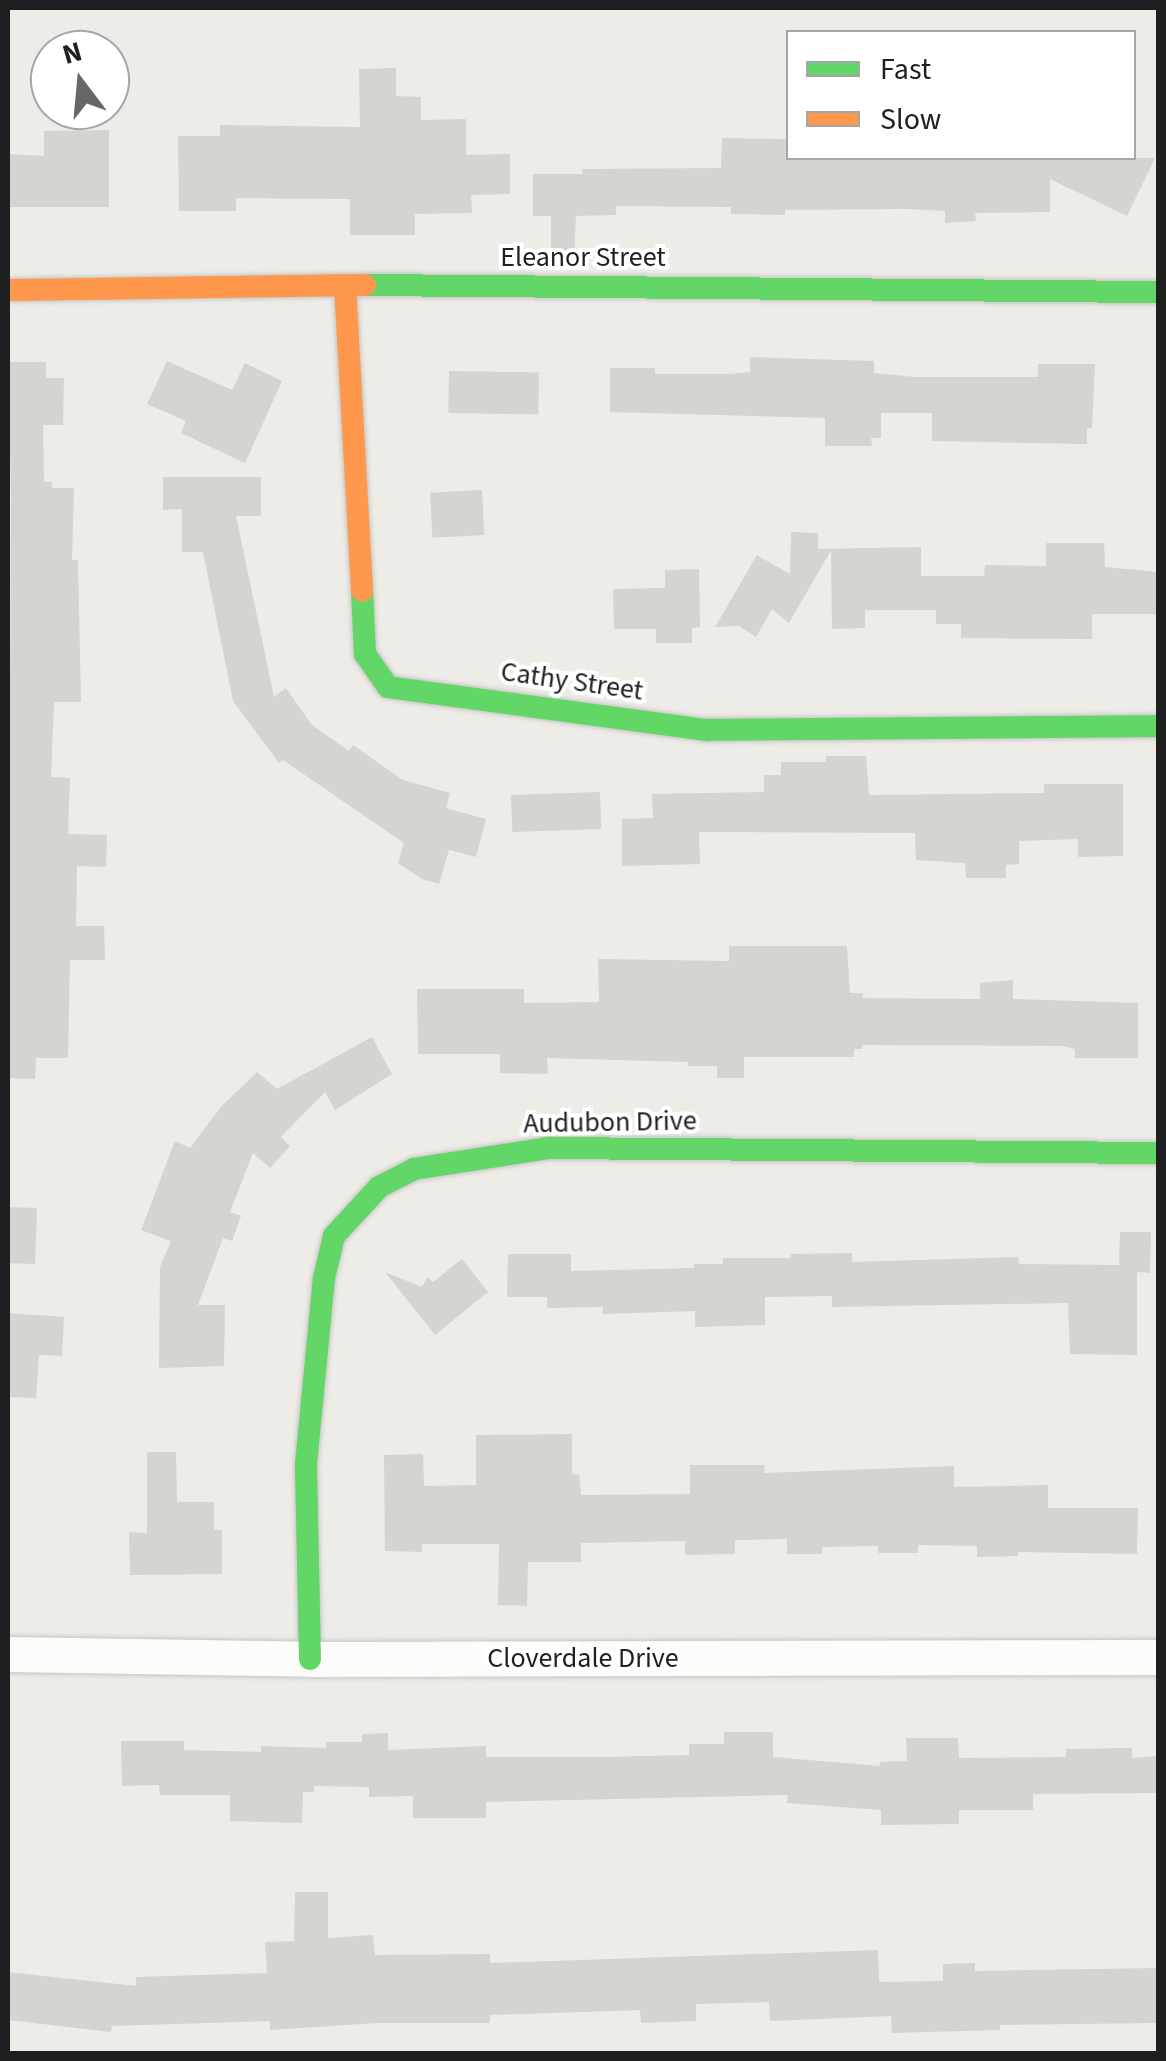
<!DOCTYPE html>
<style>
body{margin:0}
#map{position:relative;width:1166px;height:2061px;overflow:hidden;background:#edece7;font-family:"Source Sans 3",sans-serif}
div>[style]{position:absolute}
.building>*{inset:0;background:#d5d4d0;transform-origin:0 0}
.roads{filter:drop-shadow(0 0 2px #c6c6c3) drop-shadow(0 0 2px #c6c6c3)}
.street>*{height:35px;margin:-17.5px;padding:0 17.5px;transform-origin:17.5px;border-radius:17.5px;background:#fcfcfb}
.fast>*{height:22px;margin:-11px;padding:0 11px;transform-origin:11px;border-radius:11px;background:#63d668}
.slow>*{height:22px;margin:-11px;padding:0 11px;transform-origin:11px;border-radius:11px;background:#ff974d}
span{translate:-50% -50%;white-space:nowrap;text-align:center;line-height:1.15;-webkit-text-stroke:8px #fff;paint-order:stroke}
.street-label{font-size:28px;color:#1f1f1f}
.frame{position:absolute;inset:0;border:10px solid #1f1f1f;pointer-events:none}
.legend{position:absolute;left:786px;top:30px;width:350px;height:130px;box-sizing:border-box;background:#fff;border:2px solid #a5a5a5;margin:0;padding:12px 18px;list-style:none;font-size:30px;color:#1f1f1f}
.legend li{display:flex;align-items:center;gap:20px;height:50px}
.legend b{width:50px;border:2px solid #a5a5a5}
.north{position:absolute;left:30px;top:30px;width:100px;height:100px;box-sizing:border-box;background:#fff;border:2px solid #a5a5a5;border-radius:50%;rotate:344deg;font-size:28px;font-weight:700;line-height:40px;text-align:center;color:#1f1f1f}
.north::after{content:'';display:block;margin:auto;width:35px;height:45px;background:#676765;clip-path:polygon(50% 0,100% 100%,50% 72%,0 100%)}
</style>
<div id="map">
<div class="building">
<div style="clip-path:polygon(396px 68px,396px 96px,421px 97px,421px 120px,466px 119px,466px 155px,510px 154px,510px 194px,471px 195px,472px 213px,415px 214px,415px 235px,350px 235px,350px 199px,236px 198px,236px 211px,179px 211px,178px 136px,220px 136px,220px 125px,360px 127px,359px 69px)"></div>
<div style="clip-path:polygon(109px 130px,109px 207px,8px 207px,8px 154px,44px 156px,44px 131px)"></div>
<div style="clip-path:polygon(722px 138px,786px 139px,786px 158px,1155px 158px,1127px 216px,1050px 179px,1050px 212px,975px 213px,976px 221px,945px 223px,945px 211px,905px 209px,785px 210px,785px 215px,731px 214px,731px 207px,616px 206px,616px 215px,576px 216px,574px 259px,551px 259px,551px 216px,533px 216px,533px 174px,583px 174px,582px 169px,721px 168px)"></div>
<div style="clip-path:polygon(750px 357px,874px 361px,874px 373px,915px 377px,1038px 377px,1038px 364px,1095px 364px,1092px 428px,1087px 428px,1087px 444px,932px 441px,932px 413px,881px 413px,881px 438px,871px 438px,872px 446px,825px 446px,825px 418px,610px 412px,610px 368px,655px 368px,655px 374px,728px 374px,750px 372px)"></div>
<div style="clip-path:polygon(167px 361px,232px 390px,245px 363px,282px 381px,245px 463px,181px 433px,186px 421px,147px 404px)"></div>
<div style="clip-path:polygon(8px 362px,46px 362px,46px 378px,64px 378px,63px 425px,43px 425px,44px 482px,52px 482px,52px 488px,74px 488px,72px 560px,78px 560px,81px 702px,54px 702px,51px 777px,70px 778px,68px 834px,107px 835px,106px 867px,77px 866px,76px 926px,104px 926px,105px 960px,70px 960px,68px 1058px,36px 1058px,35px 1079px,8px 1078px,11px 495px)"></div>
<div style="left:449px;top:371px;width:90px;height:42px;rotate:1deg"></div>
<div style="clip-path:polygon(163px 477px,261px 477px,261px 516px,236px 516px,274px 697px,286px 688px,312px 725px,349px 751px,353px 745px,403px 780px,450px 793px,446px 808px,486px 819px,476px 857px,449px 850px,439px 884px,422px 879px,398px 863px,404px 843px,283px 760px,279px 763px,233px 701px,203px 552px,182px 552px,182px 509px,163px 510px)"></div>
<div style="left:482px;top:490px;width:45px;height:52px;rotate:87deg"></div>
<div style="clip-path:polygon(791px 532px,818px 533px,818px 549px,921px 547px,921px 576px,984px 576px,985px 565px,1046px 566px,1046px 543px,1104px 543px,1105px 567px,1158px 572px,1158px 614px,1092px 614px,1092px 639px,961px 638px,961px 624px,936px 624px,936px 610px,865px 610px,865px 628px,832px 629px,831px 550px,789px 623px,772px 609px,756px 637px,739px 626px,715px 627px,757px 555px,790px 574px)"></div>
<div style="clip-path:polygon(699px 569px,700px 627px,692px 628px,692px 643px,656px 643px,656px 629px,614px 629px,613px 589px,665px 588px,665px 570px)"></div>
<div style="clip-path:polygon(826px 756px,866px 756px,869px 795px,1044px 793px,1044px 784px,1123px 784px,1123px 856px,1078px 857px,1078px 839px,1019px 841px,1019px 864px,1006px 865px,1006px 878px,966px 878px,965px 863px,916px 860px,915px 833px,699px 832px,700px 864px,622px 866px,622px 819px,653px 818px,652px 794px,764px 792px,764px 775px,781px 775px,781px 762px,826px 762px)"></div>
<div style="left:600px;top:792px;width:37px;height:89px;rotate:88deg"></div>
<div style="clip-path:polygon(729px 946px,847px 946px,850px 993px,863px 993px,862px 998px,980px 999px,980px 983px,1013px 980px,1013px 999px,1138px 1003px,1138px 1058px,1075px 1058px,1075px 1049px,1063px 1046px,862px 1045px,862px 1049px,854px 1049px,854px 1057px,744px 1057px,744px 1078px,717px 1078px,717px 1066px,688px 1066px,688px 1062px,547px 1058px,548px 1074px,500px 1073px,500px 1054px,418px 1054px,417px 989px,524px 989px,524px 1003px,599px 1002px,598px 959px,729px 961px)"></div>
<div style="clip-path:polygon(372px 1037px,392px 1074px,335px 1110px,325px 1092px,281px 1137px,290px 1146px,270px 1168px,253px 1153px,230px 1212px,241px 1216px,232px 1241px,223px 1238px,198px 1305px,225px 1305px,224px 1366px,159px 1368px,160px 1267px,171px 1241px,141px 1230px,175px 1141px,190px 1148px,220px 1108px,257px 1072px,277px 1089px)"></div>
<div style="left:8px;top:1207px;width:29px;height:56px;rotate:2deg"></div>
<div style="clip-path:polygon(1120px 1232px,1151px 1232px,1150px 1273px,1137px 1272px,1137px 1355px,1070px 1354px,1068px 1303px,832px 1307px,832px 1296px,765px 1297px,765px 1325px,695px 1327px,695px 1311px,603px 1314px,603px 1307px,547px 1308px,547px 1297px,507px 1297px,508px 1254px,571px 1254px,571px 1271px,694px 1268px,694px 1264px,723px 1264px,723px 1258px,791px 1258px,791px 1254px,852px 1253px,852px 1262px,1018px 1257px,1019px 1264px,1119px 1265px)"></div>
<div style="clip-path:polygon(462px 1259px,488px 1292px,435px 1335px,385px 1272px,422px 1287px,428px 1277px,433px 1282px)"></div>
<div style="clip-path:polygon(8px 1313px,64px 1317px,62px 1356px,39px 1355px,36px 1398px,8px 1397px)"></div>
<div style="clip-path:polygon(572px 1434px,572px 1474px,579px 1475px,581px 1495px,690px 1494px,690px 1465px,765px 1465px,764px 1473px,954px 1466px,954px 1487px,1048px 1485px,1048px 1508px,1138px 1508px,1137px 1554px,1018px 1552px,1018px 1556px,977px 1557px,977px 1546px,918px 1545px,918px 1553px,878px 1553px,878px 1546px,822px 1547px,822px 1554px,787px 1554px,787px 1539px,735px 1540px,735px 1554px,685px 1555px,685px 1541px,581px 1543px,581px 1562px,528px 1562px,527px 1606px,498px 1605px,499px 1544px,422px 1544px,422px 1552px,385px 1551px,384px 1455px,423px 1454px,424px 1486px,476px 1485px,476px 1435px)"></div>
<div style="clip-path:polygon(147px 1452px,176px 1452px,177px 1502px,214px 1502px,214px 1530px,222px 1530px,222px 1574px,130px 1575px,129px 1532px,147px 1533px)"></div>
<div style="clip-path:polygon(724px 1732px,773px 1732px,773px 1757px,880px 1766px,880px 1762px,907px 1761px,906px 1738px,958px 1738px,959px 1758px,1066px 1757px,1066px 1749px,1132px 1748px,1132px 1758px,1158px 1756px,1158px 1793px,1033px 1794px,1033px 1810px,959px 1810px,959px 1824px,881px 1825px,881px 1810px,787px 1803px,788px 1795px,486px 1802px,486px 1818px,413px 1818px,413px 1796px,369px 1797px,369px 1787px,314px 1786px,314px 1792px,303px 1792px,302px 1823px,230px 1821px,230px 1795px,160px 1795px,159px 1785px,122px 1786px,121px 1741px,184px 1741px,184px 1750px,261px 1752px,261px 1746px,326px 1748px,326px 1742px,362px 1742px,362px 1734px,388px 1733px,388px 1750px,486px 1746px,486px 1757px,603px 1757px,689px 1755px,689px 1744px,724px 1744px)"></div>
<div style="clip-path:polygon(295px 1892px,328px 1892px,328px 1938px,373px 1935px,375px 1955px,490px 1954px,490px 1963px,878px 1950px,879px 1982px,943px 1981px,943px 1964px,975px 1963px,975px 1971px,1158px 1968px,1158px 2023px,1000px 2025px,1000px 2030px,892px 2033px,891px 2016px,770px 2021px,769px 2002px,696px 2004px,696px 2021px,641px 2023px,640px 2010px,490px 2015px,490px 2023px,377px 2023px,270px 2030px,270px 2021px,112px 2026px,111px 2032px,8px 2020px,8px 1972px,136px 1986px,136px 1977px,267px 1973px,265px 1942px,294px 1941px)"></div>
</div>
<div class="roads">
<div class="street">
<div style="left:8px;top:1654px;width:302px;rotate:0.9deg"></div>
<div style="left:310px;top:1659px;width:848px;rotate:-0.14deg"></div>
</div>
<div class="fast">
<div style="left:365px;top:285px;width:793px;rotate:0.51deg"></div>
<div style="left:362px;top:591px;width:63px;rotate:87.3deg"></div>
<div style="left:365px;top:654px;width:40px;rotate:55.1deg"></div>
<div style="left:388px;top:687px;width:322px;rotate:7.7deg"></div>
<div style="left:707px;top:730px;width:451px;rotate:-0.5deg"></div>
<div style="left:310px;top:1659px;width:195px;rotate:-91.2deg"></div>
<div style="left:306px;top:1464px;width:187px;rotate:-84.5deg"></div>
<div style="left:324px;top:1278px;width:43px;rotate:-76.6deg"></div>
<div style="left:334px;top:1236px;width:67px;rotate:-47.4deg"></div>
<div style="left:379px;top:1187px;width:39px;rotate:-27deg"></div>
<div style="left:414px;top:1169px;width:136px;rotate:-8.9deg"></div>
<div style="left:548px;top:1148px;width:610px;rotate:0.47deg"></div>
</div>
<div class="slow">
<div style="left:345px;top:285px;width:306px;rotate:86.8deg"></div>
<div style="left:8px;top:290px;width:357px;rotate:-0.8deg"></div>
</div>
</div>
<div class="street-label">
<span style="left:583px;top:257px">Eleanor Street</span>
<span style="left:572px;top:681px;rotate:8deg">Cathy Street</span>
<span style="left:610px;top:1122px;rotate:-1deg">Audubon Drive</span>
<span style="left:583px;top:1658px">Cloverdale Drive</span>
</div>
<div class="frame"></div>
<ul class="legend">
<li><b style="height:12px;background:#63d668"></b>Fast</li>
<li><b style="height:12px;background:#ff974d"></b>Slow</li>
</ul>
<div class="north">N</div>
</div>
